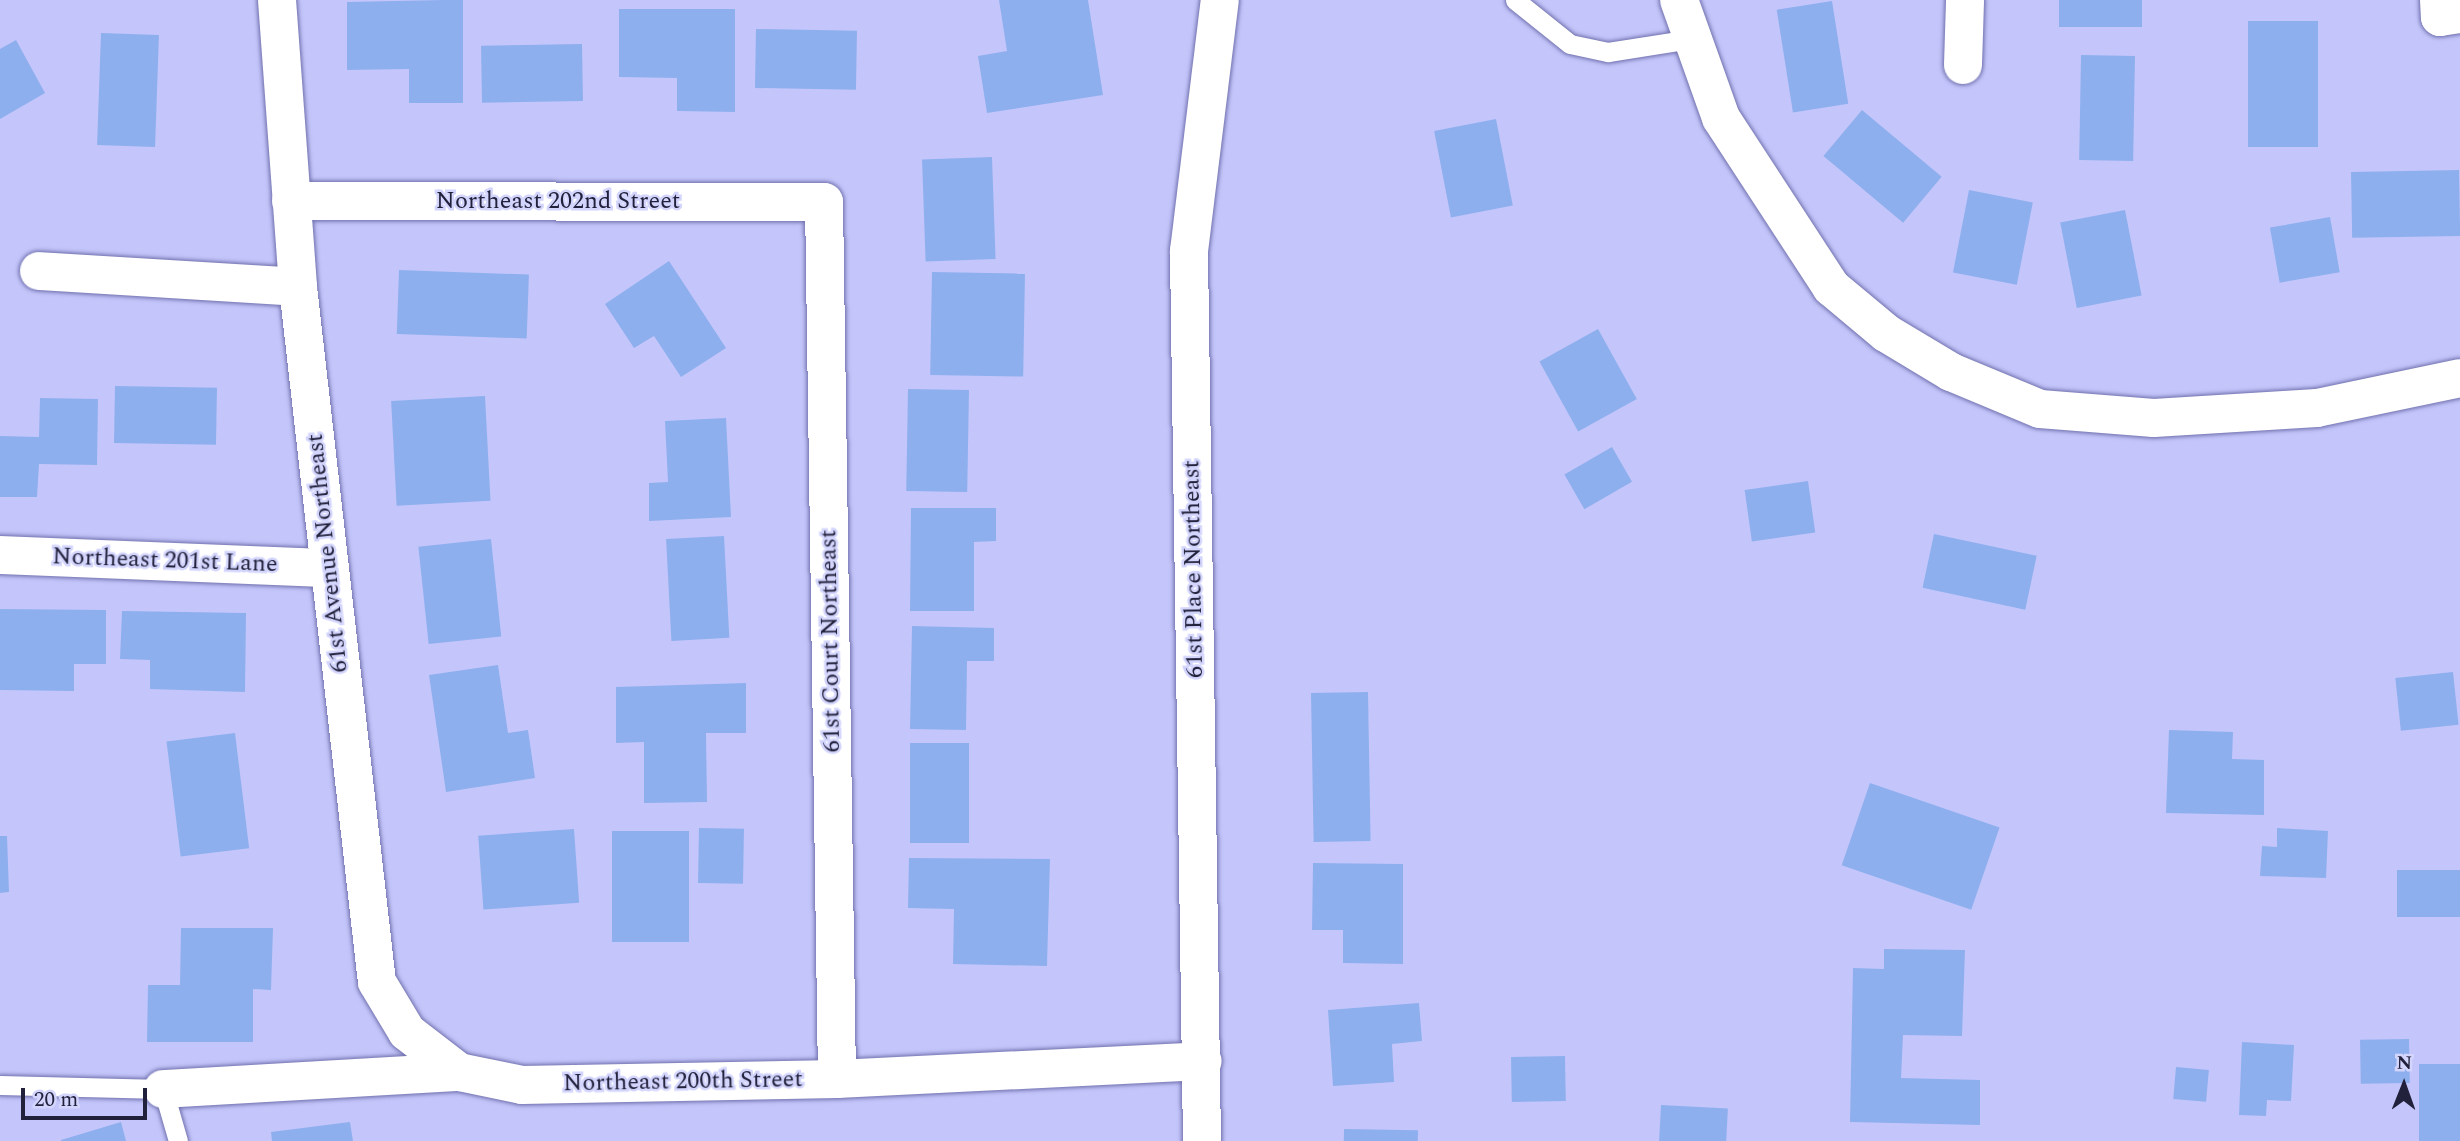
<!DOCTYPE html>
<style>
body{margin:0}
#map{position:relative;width:2460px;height:1141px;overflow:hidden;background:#c4c6fb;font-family:Spectral,serif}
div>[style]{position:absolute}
.building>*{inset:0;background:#8eafee;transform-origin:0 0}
.roads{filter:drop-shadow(0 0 2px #7171ae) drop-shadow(0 0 2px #7171ae)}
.service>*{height:19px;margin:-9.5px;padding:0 9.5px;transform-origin:9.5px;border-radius:9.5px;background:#fff}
.minor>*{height:38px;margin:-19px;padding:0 19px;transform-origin:19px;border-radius:19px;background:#fff}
.tertiary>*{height:38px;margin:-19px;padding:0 19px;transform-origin:19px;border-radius:19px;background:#fff}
.secondary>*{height:38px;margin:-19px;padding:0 19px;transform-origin:19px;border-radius:19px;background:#fff}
span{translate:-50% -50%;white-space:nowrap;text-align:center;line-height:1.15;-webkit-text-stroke:5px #d3d5fd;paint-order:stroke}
.street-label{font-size:24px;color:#22213b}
.north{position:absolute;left:2369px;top:1050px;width:70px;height:70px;-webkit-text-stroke:5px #d3d5fd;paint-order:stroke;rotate:1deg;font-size:19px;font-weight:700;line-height:28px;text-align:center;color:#22213b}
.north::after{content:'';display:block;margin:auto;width:24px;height:32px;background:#22213b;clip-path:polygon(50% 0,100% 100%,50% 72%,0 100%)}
.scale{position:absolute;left:21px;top:1088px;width:126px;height:32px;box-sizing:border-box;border:4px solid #22213b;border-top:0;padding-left:9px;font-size:21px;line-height:24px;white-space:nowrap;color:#22213b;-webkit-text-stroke:5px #d3d5fd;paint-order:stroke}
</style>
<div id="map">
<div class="building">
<div style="clip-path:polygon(444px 0,463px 0,463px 103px,409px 103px,409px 69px,347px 70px,347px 2px)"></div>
<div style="clip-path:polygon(999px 0,1088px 0,1103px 95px,987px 113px,978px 56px,1007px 51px)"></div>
<div style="left:2059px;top:0;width:83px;height:27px"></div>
<div style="left:1832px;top:1px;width:104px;height:56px;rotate:81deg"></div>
<div style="clip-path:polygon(619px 9px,735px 9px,735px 112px,677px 111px,677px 78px,619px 77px)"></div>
<div style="left:2248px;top:21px;width:70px;height:126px"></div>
<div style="left:756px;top:29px;width:101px;height:59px;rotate:1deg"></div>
<div style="left:101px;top:33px;width:58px;height:112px;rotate:2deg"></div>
<div style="clip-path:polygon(16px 40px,45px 93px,0 119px,0 49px)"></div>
<div style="left:582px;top:44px;width:57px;height:101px;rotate:89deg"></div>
<div style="left:2081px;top:55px;width:54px;height:105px;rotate:1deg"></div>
<div style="left:1862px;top:110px;width:104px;height:60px;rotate:40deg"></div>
<div style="left:1496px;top:119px;width:88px;height:63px;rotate:79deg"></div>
<div style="left:992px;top:157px;width:102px;height:70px;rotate:88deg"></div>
<div style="left:2459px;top:170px;width:66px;height:108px;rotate:89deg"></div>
<div style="left:1969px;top:190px;width:65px;height:84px;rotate:11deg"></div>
<div style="left:2125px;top:210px;width:87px;height:66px;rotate:79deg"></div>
<div style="left:2330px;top:217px;width:56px;height:61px;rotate:80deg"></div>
<div style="clip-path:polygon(669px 261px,726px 348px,681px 377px,654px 336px,634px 348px,605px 304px)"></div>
<div style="left:399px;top:270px;width:130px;height:64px;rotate:2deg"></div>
<div style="left:932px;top:272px;width:93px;height:103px;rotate:1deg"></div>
<div style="left:1598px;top:329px;width:80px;height:67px;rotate:61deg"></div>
<div style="left:115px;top:386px;width:102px;height:57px;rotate:1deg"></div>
<div style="left:908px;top:389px;width:61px;height:102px;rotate:1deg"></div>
<div style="left:485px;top:396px;width:105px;height:94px;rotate:87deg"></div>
<div style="clip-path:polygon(40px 398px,98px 399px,97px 465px,39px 464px,37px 497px,0 497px,0 436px,39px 437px)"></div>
<div style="clip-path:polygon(726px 418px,731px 517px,649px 521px,649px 483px,668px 482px,665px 421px)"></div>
<div style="left:1612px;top:447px;width:40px;height:55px;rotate:60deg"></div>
<div style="left:1808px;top:481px;width:52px;height:64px;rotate:82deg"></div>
<div style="clip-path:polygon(911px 508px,996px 508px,996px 541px,974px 542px,974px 611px,910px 611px)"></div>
<div style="left:1934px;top:534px;width:105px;height:55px;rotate:12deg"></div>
<div style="left:724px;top:536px;width:102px;height:58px;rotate:87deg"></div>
<div style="left:491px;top:539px;width:98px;height:73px;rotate:84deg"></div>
<div style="clip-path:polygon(0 609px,106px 610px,106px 664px,74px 664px,74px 691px,0 690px)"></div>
<div style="clip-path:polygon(122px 611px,246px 613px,245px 692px,150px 689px,150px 660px,120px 659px)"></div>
<div style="clip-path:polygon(912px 626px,994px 628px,994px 661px,967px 661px,966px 730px,910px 729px)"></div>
<div style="clip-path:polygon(498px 665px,508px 733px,528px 730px,535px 778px,446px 792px,429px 675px)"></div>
<div style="left:2453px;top:672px;width:53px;height:58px;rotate:84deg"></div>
<div style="clip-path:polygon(746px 683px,746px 733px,706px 733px,707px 802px,644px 803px,644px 742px,616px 743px,616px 687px)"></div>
<div style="left:1368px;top:692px;width:149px;height:57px;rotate:89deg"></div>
<div style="clip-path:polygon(2169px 730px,2233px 732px,2232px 759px,2264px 760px,2264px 815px,2166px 813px)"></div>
<div style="left:235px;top:733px;width:116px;height:69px;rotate:83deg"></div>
<div style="left:910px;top:743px;width:59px;height:100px"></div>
<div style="left:1870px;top:783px;width:137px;height:87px;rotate:19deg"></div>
<div style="left:699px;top:828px;width:45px;height:55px;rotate:1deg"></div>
<div style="clip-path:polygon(2277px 828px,2328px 831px,2326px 878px,2260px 876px,2262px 846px,2277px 847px)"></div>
<div style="left:574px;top:829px;width:74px;height:96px;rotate:86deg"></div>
<div style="left:689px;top:831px;width:111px;height:77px;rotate:90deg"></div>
<div style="clip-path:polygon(0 836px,7px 836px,9px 892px,0 893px)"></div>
<div style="clip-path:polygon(909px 858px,1050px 859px,1047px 966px,953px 964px,954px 909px,908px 908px)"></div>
<div style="clip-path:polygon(1313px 863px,1403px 864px,1403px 964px,1343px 963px,1343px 930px,1312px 930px)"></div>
<div style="left:2460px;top:870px;width:47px;height:63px;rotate:90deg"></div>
<div style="clip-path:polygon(181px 928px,273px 928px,271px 990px,253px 989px,253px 1042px,147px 1042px,148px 985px,180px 985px)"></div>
<div style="clip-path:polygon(1884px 949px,1965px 950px,1962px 1036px,1903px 1035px,1901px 1078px,1980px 1080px,1980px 1125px,1850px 1122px,1853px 968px,1884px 969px)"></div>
<div style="clip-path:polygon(1419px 1003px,1422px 1041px,1392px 1044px,1394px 1082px,1333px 1086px,1328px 1010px)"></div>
<div style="left:2409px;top:1039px;width:44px;height:49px;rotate:89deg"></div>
<div style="clip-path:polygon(2242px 1042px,2294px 1045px,2291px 1101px,2267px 1100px,2266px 1116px,2239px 1115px)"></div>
<div style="left:1565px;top:1056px;width:45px;height:54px;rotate:89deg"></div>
<div style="left:2419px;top:1064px;width:41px;height:77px"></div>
<div style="left:2176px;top:1067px;width:33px;height:32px;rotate:5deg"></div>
<div style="left:1661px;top:1105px;width:67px;height:36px;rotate:3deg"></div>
<div style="clip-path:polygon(121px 1122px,126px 1141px,61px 1141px,61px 1140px)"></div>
<div style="clip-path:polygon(350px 1122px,353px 1141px,272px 1141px,271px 1132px)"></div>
<div style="left:1344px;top:1129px;width:74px;height:12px;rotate:1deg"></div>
</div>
<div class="roads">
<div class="service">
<div style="left:1515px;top:0;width:70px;rotate:38.7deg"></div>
<div style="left:1570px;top:44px;width:39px;rotate:12deg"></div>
<div style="left:1608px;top:52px;width:83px;rotate:-9deg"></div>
<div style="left:0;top:1085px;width:163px;rotate:1.4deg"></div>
<div style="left:163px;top:1089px;width:54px;rotate:73.9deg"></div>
</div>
<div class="minor">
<div style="left:2439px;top:0;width:17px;rotate:87deg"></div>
<div style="left:2440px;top:17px;width:20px;rotate:-9deg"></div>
<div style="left:1963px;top:65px;width:65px;rotate:-88.2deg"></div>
<div style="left:291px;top:201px;width:533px;rotate:0.11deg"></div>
<div style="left:824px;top:202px;width:877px;rotate:89.15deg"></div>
<div style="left:39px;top:271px;width:259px;rotate:3.5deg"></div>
<div style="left:0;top:555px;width:330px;rotate:2.3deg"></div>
<div style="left:163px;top:1089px;width:296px;rotate:-3.3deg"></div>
</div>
<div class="tertiary">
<div style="left:277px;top:0;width:288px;rotate:85.8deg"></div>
<div style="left:298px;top:287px;width:699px;rotate:83.52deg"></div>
<div style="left:377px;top:982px;width:58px;rotate:59deg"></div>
<div style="left:407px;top:1032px;width:66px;rotate:37.6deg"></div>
<div style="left:459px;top:1072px;width:64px;rotate:11.7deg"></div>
<div style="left:522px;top:1085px;width:315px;rotate:-1.1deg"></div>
<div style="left:837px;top:1079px;width:366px;rotate:-2.8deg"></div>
<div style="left:1679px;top:0;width:125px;rotate:70.4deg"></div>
<div style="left:1721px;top:118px;width:202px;rotate:56.9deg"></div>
<div style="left:1831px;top:287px;width:72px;rotate:39.9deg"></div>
<div style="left:1886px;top:333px;width:76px;rotate:31deg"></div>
<div style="left:1951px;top:372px;width:96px;rotate:22.6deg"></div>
<div style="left:2040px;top:409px;width:114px;rotate:4.5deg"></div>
<div style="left:2154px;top:418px;width:163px;rotate:-3.5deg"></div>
<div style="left:2317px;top:408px;width:146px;rotate:-11.8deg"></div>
</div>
<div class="secondary">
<div style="left:1202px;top:1141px;width:890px;rotate:-90.84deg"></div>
<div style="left:1189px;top:251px;width:253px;rotate:-83deg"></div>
</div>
</div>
<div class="street-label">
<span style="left:558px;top:202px">Northeast 202nd Street</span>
<span style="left:328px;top:553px;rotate:-96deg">61st Avenue Northeast</span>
<span style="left:165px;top:561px;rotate:2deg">Northeast 201st Lane</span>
<span style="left:1194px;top:569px;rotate:-91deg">61st Place Northeast</span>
<span style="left:831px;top:641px;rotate:-91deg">61st Court Northeast</span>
<span style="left:683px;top:1082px;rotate:-1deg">Northeast 200th Street</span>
</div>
<div class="north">N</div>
<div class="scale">20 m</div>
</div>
